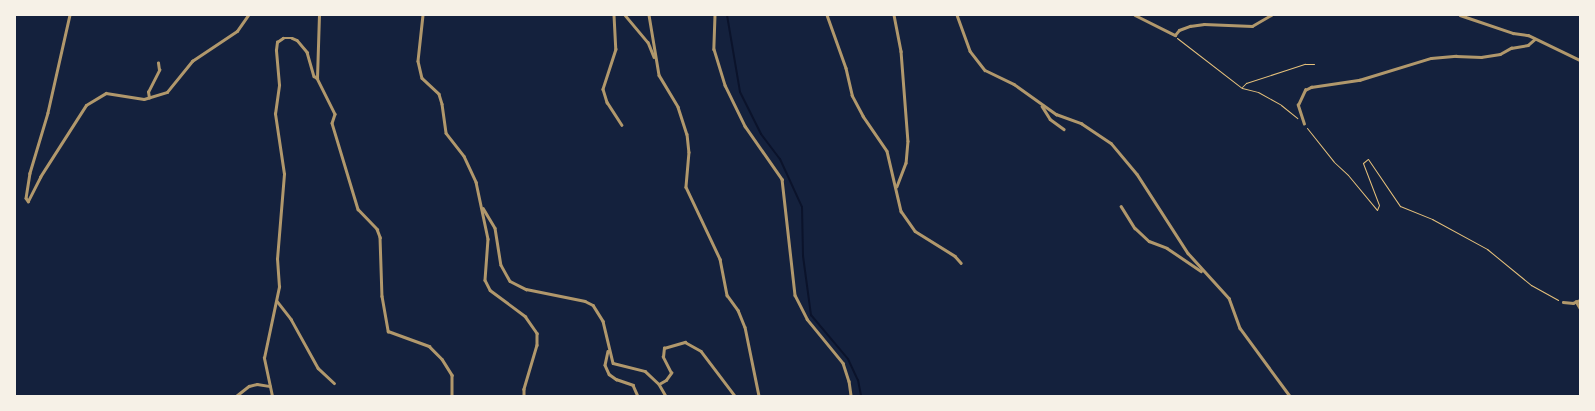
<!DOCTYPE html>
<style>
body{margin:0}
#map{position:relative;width:1595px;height:411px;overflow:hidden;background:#14213d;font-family:Barlow,sans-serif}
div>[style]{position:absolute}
.stream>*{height:2px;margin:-1px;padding:0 1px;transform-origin:1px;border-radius:1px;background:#0b132b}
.path>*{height:1px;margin:-0.5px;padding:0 0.5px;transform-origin:0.5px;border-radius:0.5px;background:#e5c07b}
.minor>*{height:2.5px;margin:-1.25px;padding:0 1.25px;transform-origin:1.25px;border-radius:1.25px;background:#b1986c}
span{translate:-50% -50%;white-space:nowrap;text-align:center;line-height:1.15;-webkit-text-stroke:5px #f6f1e7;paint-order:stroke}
.frame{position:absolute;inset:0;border:16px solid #f6f1e7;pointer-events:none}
</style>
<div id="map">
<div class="stream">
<div style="left:727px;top:15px;width:78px;rotate:80.4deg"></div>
<div style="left:740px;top:92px;width:47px;rotate:63.4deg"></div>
<div style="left:761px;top:134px;width:31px;rotate:53deg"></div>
<div style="left:780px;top:159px;width:53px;rotate:65.4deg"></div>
<div style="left:802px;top:207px;width:49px;rotate:88.8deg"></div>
<div style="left:803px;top:256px;width:60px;rotate:82.3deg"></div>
<div style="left:811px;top:315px;width:57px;rotate:49.9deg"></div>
<div style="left:848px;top:359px;width:23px;rotate:65deg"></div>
<div style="left:858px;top:380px;width:16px;rotate:79deg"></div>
</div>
<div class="path">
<div style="left:1177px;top:38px;width:82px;rotate:37.6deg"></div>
<div style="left:1242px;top:88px;width:16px;rotate:14deg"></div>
<div style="left:1258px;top:92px;width:26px;rotate:29deg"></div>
<div style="left:1281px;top:105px;width:21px;rotate:39deg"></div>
<div style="left:1242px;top:87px;width:6px;rotate:-45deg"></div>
<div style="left:1246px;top:83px;width:42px;rotate:-18deg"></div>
<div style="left:1286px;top:70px;width:20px;rotate:-18deg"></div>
<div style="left:1305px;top:64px;width:9px"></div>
<div style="left:1307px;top:128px;width:43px;rotate:51.5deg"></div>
<div style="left:1334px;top:162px;width:19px;rotate:43deg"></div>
<div style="left:1348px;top:175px;width:45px;rotate:50.4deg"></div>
<div style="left:1377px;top:210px;width:5px;rotate:-68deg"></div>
<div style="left:1379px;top:205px;width:45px;rotate:-110.9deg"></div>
<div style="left:1363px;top:163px;width:6px;rotate:-39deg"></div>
<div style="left:1368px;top:159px;width:57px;rotate:55.8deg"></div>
<div style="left:1400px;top:206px;width:35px;rotate:22deg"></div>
<div style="left:1432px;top:219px;width:63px;rotate:28.6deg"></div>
<div style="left:1487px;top:249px;width:57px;rotate:39.3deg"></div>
<div style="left:1531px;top:285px;width:31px;rotate:29deg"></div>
</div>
<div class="minor">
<div style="left:70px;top:15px;width:100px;rotate:102.7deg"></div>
<div style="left:48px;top:113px;width:63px;rotate:106.7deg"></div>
<div style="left:30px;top:173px;width:25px;rotate:99deg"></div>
<div style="left:26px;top:198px;width:4px;rotate:56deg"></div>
<div style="left:28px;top:201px;width:27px;rotate:-63deg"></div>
<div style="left:40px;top:177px;width:85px;rotate:-57.4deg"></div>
<div style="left:86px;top:105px;width:23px;rotate:-31deg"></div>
<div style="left:106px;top:93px;width:38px;rotate:9deg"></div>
<div style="left:144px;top:99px;width:24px;rotate:-17deg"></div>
<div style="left:167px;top:92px;width:40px;rotate:-51deg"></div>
<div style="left:192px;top:61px;width:54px;rotate:-33.7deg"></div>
<div style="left:237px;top:31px;width:19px;rotate:-55deg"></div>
<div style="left:423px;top:15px;width:46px;rotate:96.2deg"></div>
<div style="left:418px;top:61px;width:17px;rotate:77deg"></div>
<div style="left:422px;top:78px;width:23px;rotate:43deg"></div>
<div style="left:439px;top:94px;width:10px;rotate:73deg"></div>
<div style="left:442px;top:104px;width:29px;rotate:82deg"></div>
<div style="left:446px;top:133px;width:29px;rotate:52deg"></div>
<div style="left:464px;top:156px;width:29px;rotate:65deg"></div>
<div style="left:476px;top:182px;width:58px;rotate:78.1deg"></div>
<div style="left:488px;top:239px;width:41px;rotate:94.2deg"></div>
<div style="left:485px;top:280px;width:11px;rotate:63deg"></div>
<div style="left:490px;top:290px;width:44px;rotate:36.6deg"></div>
<div style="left:525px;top:316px;width:21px;rotate:55deg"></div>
<div style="left:537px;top:333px;width:12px;rotate:90deg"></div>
<div style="left:537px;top:345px;width:46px;rotate:106.5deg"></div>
<div style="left:524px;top:389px;width:7px;rotate:90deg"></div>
<div style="left:614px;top:15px;width:34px;rotate:87deg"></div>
<div style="left:616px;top:49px;width:42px;rotate:108deg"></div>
<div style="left:603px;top:89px;width:14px;rotate:73deg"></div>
<div style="left:607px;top:102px;width:27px;rotate:57deg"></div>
<div style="left:625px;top:15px;width:35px;rotate:50deg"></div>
<div style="left:648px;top:42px;width:16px;rotate:68deg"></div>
<div style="left:649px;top:15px;width:61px;rotate:80.5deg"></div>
<div style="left:659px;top:75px;width:37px;rotate:59deg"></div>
<div style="left:678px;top:107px;width:28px;rotate:72deg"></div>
<div style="left:687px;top:134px;width:18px;rotate:84deg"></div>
<div style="left:689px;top:152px;width:35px;rotate:95deg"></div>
<div style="left:686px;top:187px;width:80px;rotate:64.7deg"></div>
<div style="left:720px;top:259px;width:37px;rotate:79deg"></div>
<div style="left:727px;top:295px;width:19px;rotate:54deg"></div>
<div style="left:738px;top:310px;width:18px;rotate:68deg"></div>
<div style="left:745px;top:327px;width:70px;rotate:78.5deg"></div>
<div style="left:715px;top:15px;width:34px;rotate:92deg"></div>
<div style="left:714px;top:49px;width:38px;rotate:73deg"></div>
<div style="left:725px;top:85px;width:46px;rotate:64deg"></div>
<div style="left:745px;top:126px;width:65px;rotate:55.1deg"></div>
<div style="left:782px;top:179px;width:117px;rotate:83.6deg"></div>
<div style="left:795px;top:295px;width:27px;rotate:63deg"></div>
<div style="left:807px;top:319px;width:57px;rotate:50.7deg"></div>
<div style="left:843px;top:363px;width:19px;rotate:72deg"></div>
<div style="left:849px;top:381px;width:15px;rotate:82deg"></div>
<div style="left:827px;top:15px;width:56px;rotate:70.3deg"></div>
<div style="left:846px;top:68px;width:28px;rotate:77deg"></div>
<div style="left:852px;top:95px;width:24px;rotate:62deg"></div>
<div style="left:863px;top:116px;width:42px;rotate:55.6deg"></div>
<div style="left:887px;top:151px;width:62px;rotate:76.9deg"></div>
<div style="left:901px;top:211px;width:24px;rotate:55deg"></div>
<div style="left:915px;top:231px;width:47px;rotate:32deg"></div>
<div style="left:955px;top:256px;width:9px;rotate:49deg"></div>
<div style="left:894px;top:15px;width:37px;rotate:79deg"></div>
<div style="left:901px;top:51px;width:90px;rotate:85.6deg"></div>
<div style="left:908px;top:141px;width:22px;rotate:95deg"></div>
<div style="left:906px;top:163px;width:25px;rotate:111deg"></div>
<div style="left:957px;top:15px;width:38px;rotate:70deg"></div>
<div style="left:970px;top:51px;width:24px;rotate:52deg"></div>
<div style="left:985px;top:70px;width:32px;rotate:26deg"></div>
<div style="left:1014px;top:84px;width:52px;rotate:35.5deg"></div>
<div style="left:1056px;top:114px;width:27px;rotate:20deg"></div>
<div style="left:1081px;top:123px;width:36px;rotate:34deg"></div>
<div style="left:1111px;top:143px;width:40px;rotate:50deg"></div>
<div style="left:1137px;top:174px;width:94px;rotate:57.2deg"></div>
<div style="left:1188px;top:253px;width:61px;rotate:47.7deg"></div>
<div style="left:1229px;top:298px;width:32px;rotate:70deg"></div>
<div style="left:1240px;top:328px;width:84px;rotate:53.7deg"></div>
<div style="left:1135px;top:15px;width:45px;rotate:26.6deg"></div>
<div style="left:1175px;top:35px;width:6px;rotate:-51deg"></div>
<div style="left:1179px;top:30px;width:12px;rotate:-20deg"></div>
<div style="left:1190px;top:26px;width:14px;rotate:-8deg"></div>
<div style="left:1204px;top:24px;width:48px;rotate:2.4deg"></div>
<div style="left:1252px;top:26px;width:22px;rotate:-30deg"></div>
<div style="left:1460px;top:15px;width:56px;rotate:18.8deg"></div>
<div style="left:1513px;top:33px;width:15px;rotate:8deg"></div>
<div style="left:1528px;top:35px;width:58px;rotate:25.7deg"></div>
<div style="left:317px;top:78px;width:40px;rotate:63.4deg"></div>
<div style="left:335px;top:114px;width:9px;rotate:108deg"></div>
<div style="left:332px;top:123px;width:90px;rotate:73.2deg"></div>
<div style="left:358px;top:209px;width:28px;rotate:46deg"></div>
<div style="left:377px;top:229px;width:9px;rotate:69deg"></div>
<div style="left:380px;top:237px;width:59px;rotate:88.1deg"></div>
<div style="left:382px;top:296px;width:36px;rotate:80deg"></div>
<div style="left:388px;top:331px;width:44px;rotate:20.1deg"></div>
<div style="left:429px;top:346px;width:18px;rotate:45deg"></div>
<div style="left:442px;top:359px;width:19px;rotate:58deg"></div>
<div style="left:452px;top:375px;width:21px;rotate:90deg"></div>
<div style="left:149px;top:98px;width:6px;rotate:-99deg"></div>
<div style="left:148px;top:92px;width:25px;rotate:-63deg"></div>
<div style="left:159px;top:70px;width:7px;rotate:-98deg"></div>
<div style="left:1042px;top:106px;width:15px;rotate:58deg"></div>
<div style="left:1050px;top:119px;width:17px;rotate:36deg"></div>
<div style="left:1304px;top:124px;width:20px;rotate:-108deg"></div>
<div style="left:1298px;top:105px;width:17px;rotate:-65deg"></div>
<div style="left:1305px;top:90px;width:7px;rotate:-27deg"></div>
<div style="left:1311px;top:87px;width:49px;rotate:-8.3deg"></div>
<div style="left:1359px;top:80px;width:75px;rotate:-17deg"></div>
<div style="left:1431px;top:58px;width:25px;rotate:-5deg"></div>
<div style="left:1456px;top:56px;width:25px;rotate:2deg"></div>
<div style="left:1481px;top:57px;width:19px;rotate:-9deg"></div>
<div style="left:1500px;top:54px;width:13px;rotate:-29deg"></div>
<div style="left:1511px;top:48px;width:17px;rotate:-10deg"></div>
<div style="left:1528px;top:45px;width:9px;rotate:-41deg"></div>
<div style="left:1121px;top:206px;width:26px;rotate:58deg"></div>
<div style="left:1135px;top:228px;width:19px;rotate:43deg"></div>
<div style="left:1149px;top:241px;width:19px;rotate:21deg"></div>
<div style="left:1167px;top:248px;width:41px;rotate:34.1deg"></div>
<div style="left:483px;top:208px;width:23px;rotate:59deg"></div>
<div style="left:495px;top:228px;width:37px;rotate:81deg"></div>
<div style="left:501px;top:265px;width:18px;rotate:61deg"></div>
<div style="left:510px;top:281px;width:18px;rotate:27deg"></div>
<div style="left:526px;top:289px;width:60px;rotate:11.5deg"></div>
<div style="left:585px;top:301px;width:9px;rotate:27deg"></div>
<div style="left:593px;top:305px;width:19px;rotate:58deg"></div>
<div style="left:603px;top:321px;width:43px;rotate:76.6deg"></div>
<div style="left:613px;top:363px;width:33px;rotate:14deg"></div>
<div style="left:645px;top:371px;width:19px;rotate:43deg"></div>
<div style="left:659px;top:384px;width:14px;rotate:60deg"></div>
<div style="left:277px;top:301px;width:23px;rotate:52deg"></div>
<div style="left:291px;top:319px;width:56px;rotate:61.1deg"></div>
<div style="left:318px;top:368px;width:22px;rotate:43deg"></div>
<div style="left:1576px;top:301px;width:8px;rotate:60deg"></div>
<div style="left:1563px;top:302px;width:10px;rotate:6deg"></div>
<div style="left:1573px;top:303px;width:8px;rotate:-23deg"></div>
<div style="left:608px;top:351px;width:14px;rotate:102deg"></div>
<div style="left:605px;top:365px;width:10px;rotate:66deg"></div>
<div style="left:609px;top:374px;width:9px;rotate:36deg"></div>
<div style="left:616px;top:379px;width:18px;rotate:19deg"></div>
<div style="left:633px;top:385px;width:12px;rotate:66deg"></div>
<div style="left:659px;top:384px;width:8px;rotate:-30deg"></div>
<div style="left:666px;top:380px;width:9px;rotate:-54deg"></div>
<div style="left:671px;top:373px;width:18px;rotate:-117deg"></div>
<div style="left:663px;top:357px;width:9px;rotate:-84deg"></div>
<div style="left:664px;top:348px;width:22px;rotate:-16deg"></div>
<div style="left:685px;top:342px;width:18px;rotate:29deg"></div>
<div style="left:701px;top:351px;width:56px;rotate:52.9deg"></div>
<div style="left:236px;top:396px;width:16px;rotate:-38deg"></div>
<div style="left:249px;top:386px;width:8px;rotate:-14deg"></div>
<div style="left:257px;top:384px;width:13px;rotate:9deg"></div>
<div style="left:272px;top:396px;width:39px;rotate:-102deg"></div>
<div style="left:264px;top:358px;width:73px;rotate:-78.1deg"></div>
<div style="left:279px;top:287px;width:28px;rotate:-94deg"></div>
<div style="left:277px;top:259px;width:85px;rotate:-85.3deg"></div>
<div style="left:284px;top:174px;width:61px;rotate:-98.5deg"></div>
<div style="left:275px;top:114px;width:29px;rotate:-82deg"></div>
<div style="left:279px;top:85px;width:35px;rotate:-95deg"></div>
<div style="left:276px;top:50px;width:8px;rotate:-83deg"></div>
<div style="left:277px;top:42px;width:7px;rotate:-34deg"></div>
<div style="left:283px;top:38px;width:9px"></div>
<div style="left:292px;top:38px;width:5px;rotate:22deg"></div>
<div style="left:297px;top:40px;width:16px;rotate:50deg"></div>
<div style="left:307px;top:52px;width:25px;rotate:74deg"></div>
<div style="left:314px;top:76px;width:4px;rotate:34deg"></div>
<div style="left:317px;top:78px;width:63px;rotate:-88.2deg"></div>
</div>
<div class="frame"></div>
</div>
